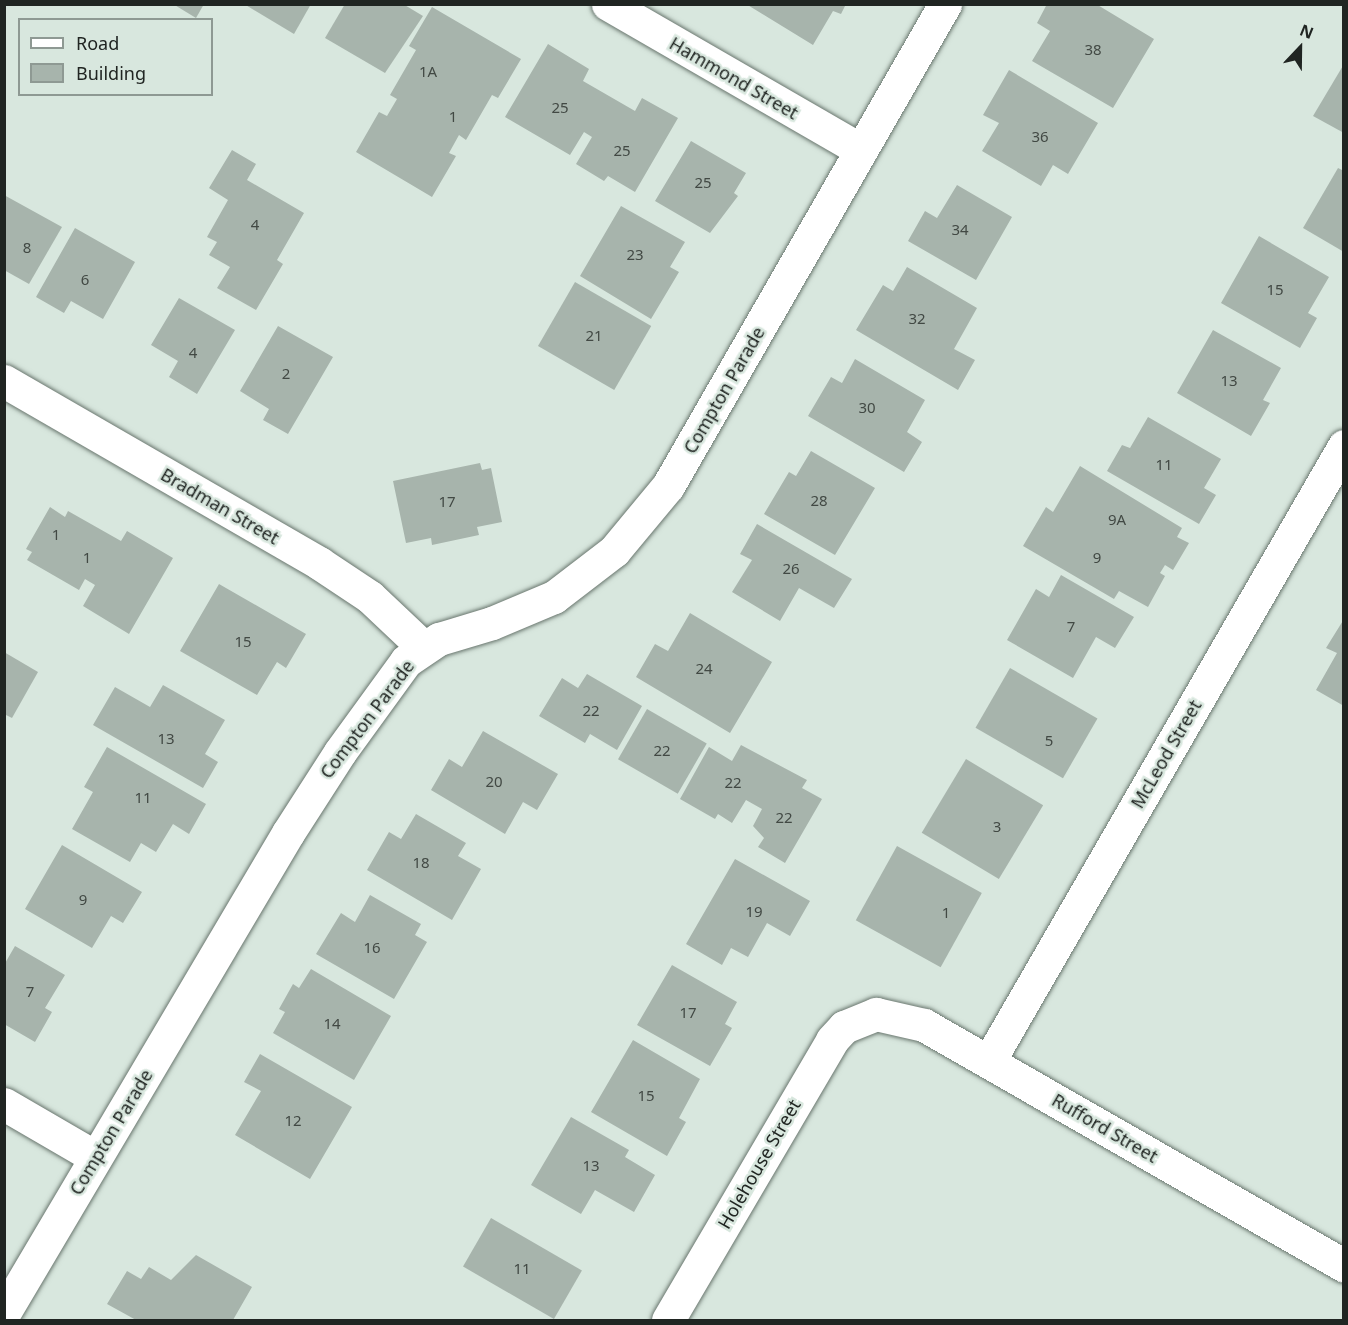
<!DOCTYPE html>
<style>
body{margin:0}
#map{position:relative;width:1348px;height:1325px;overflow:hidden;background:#d8e7de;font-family:"Noto Sans",sans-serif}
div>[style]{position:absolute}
.building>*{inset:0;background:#a7b4ac;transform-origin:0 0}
.roads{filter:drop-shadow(0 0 2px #69766e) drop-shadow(0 0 2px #69766e)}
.street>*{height:33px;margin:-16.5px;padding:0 16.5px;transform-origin:16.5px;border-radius:16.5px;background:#fff}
span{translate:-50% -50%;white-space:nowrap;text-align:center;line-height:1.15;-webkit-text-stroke:5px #d8e7de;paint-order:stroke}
.number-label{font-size:15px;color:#424944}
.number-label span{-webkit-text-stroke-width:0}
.street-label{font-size:18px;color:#202522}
.frame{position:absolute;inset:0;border:6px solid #202522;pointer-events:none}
.legend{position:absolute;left:18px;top:18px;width:195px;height:78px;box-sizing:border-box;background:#d8e7de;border:2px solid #8e9993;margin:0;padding:8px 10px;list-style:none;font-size:18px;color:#202522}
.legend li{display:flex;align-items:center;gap:12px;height:30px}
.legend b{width:30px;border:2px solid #8e9993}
.north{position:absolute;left:1270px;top:18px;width:60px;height:60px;-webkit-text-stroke:4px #d8e7de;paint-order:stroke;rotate:22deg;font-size:16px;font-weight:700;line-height:24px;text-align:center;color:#202522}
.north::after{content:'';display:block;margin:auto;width:21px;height:27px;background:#202522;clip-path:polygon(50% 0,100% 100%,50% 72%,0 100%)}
</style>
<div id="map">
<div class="building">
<div style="clip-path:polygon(173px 4px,204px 4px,196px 18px)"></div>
<div style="clip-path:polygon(244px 4px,311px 4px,294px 34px)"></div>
<div style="clip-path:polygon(345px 4px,403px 4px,423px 16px,385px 73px,325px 38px)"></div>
<div style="clip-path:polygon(746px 4px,846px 4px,841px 14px,833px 11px,813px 45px)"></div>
<div style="clip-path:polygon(1047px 4px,1096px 4px,1154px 39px,1113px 108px,1032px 61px,1050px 31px,1037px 23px)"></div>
<div style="clip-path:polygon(432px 7px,521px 59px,498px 98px,492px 95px,466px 140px,459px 135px,449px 153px,456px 156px,432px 197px,356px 152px,379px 112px,387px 116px,397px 99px,390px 95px,416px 50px,409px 46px)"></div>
<div style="clip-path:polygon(548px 44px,589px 69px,583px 81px,635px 111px,642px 98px,678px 118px,635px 192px,608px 176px,604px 181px,576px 164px,592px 137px,584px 132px,570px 155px,505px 117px)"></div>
<div style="clip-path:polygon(1344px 64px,1344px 133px,1313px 116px)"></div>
<div style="clip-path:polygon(1009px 70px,1098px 123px,1068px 174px,1053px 165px,1041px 186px,982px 151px,999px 123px,983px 115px)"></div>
<div style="clip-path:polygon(691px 141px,746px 173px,734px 193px,738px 196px,710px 233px,655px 201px)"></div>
<div style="clip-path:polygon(232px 150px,256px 164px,247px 180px,304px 213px,277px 260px,283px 264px,256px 310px,217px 288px,230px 267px,209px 255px,217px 242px,207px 237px,228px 200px,209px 188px)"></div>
<div style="clip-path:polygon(1338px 168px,1344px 171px,1344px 252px,1303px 228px)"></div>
<div style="clip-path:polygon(957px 185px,1012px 217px,976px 280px,908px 241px,925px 211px,937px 218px)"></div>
<div style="clip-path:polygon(4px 195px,62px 227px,29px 284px,4px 270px)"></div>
<div style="clip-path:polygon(621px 206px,685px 242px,670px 267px,679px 272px,651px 319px,580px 276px)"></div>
<div style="clip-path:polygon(75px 228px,135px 262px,103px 319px,71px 301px,64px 313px,36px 297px)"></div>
<div style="clip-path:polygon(1259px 236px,1329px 277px,1308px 313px,1317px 318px,1300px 348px,1221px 303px)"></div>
<div style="clip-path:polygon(907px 267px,977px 308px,954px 349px,975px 360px,958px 390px,856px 330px,883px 285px,893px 291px)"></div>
<div style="left:575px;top:282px;width:88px;height:74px;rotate:30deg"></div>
<div style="clip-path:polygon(179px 298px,235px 330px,197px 394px,169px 377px,178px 361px,151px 345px)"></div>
<div style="clip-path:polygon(278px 326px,333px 357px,288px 434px,263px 420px,269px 409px,240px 391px)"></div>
<div style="clip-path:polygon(1213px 330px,1281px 368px,1263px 400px,1270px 403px,1251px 436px,1177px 393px)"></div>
<div style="clip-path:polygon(855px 359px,925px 400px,907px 432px,922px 442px,904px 472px,808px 416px,831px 377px,842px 383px)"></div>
<div style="clip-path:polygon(1148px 417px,1221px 459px,1204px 488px,1216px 495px,1199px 524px,1107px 471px,1122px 445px,1130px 448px)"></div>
<div style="clip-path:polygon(811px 451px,875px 488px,835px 555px,764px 514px,789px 472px,796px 476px)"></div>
<div style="clip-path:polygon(480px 463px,482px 470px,491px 468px,502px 522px,477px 527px,479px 535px,432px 545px,431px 538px,406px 543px,393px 481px)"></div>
<div style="clip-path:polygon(1080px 466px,1182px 528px,1177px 537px,1189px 543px,1173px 570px,1165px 565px,1160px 573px,1165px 576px,1148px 607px,1119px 591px,1114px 599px,1023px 546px,1046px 507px,1053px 512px)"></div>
<div style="clip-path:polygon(50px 507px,65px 517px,68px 511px,121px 541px,127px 531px,173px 558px,129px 634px,83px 606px,95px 585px,85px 579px,79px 590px,27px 560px,32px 552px,26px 549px)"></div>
<div style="clip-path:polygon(757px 524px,852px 579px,834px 608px,799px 588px,780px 621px,732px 592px,752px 560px,740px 554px)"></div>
<div style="clip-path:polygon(1061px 575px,1134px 617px,1115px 648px,1096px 637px,1073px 678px,1007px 640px,1036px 589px,1049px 597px)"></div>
<div style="clip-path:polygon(219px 584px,306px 634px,286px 668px,277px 662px,257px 695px,180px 651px)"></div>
<div style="clip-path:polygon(690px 613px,772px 662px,730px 733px,636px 677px,655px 644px,668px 651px)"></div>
<div style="clip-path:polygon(1344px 619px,1344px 706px,1316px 690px,1337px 653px,1326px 648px)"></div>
<div style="clip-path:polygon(4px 652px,38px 672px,12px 718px,4px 714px)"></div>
<div style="left:1010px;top:668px;width:101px;height:69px;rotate:30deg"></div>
<div style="clip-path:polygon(587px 674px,642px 706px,617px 750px,590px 734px,585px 743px,539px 716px,562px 678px,578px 688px)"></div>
<div style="clip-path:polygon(163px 685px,225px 720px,205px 754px,218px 762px,203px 788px,93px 725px,115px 687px,150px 707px)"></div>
<div style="left:647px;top:709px;width:69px;height:58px;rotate:30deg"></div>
<div style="clip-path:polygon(483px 731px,558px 774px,537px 810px,523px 802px,505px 834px,431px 790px,449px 759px,462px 767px)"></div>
<div style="clip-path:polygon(741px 745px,807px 780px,802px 788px,822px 799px,785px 863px,758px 847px,764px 838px,753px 826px,762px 809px,746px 800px,732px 823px,718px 814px,715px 819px,680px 799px,709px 747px,732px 761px)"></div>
<div style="clip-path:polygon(107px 747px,206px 804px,189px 834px,173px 824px,156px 852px,141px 843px,130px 862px,72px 829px,93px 792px,84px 787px)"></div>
<div style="left:966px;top:759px;width:90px;height:86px;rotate:31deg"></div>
<div style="clip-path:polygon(416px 814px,466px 843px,458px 856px,481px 869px,452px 920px,367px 870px,389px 832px,401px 839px)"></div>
<div style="clip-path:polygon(62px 845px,142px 892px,123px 923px,111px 916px,92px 948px,25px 909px)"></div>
<div style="left:897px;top:846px;width:97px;height:85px;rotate:29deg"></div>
<div style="clip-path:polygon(735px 859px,810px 901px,790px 936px,767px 923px,748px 957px,731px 948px,722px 965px,686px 944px)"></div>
<div style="clip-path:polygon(370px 895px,421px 924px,415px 935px,427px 942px,394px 999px,316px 954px,341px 913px,355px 922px)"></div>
<div style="clip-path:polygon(15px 946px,65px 975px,45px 1008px,52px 1012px,35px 1042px,4px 1024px,4px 965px)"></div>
<div style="clip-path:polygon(672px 965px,737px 1002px,725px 1024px,732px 1028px,710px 1066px,637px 1025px)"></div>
<div style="clip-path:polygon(311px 969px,391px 1016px,354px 1080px,273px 1033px,285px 1012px,279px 1009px,293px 984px,299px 988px)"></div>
<div style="clip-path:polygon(633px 1040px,700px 1079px,679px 1118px,686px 1122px,667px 1156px,591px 1112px)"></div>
<div style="clip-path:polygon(260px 1054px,352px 1107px,310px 1179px,235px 1135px,261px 1091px,244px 1082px)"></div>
<div style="clip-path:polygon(571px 1117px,629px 1150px,625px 1157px,655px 1175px,634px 1212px,595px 1190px,581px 1214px,531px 1185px)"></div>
<div style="left:491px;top:1218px;width:105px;height:56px;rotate:30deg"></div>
<div style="clip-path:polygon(196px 1255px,252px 1287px,233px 1320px,136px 1320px,107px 1304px,127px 1271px,141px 1279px,149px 1267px,171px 1280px)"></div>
</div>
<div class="roads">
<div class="street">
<div style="left:608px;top:4px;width:292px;rotate:30deg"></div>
<div style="left:4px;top:381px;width:364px;rotate:30deg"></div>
<div style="left:319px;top:563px;width:61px;rotate:33.7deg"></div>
<div style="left:370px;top:597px;width:74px;rotate:43.4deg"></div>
<div style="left:989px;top:1061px;width:710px;rotate:-60deg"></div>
<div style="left:4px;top:1104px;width:105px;rotate:30.2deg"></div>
<div style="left:4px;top:1313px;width:558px;rotate:-59.39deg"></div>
<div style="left:288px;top:833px;width:96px;rotate:-57.3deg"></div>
<div style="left:340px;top:752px;width:112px;rotate:-54deg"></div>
<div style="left:406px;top:661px;width:40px;rotate:-34deg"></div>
<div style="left:439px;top:639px;width:55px;rotate:-16.8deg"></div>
<div style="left:492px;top:623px;width:67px;rotate:-22.8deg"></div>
<div style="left:554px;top:597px;width:76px;rotate:-37.5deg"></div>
<div style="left:614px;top:551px;width:85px;rotate:-50.3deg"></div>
<div style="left:668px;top:486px;width:556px;rotate:-60.11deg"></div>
<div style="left:668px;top:1320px;width:324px;rotate:-59.6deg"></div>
<div style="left:832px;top:1040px;width:18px;rotate:-47deg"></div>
<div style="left:844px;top:1027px;width:35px;rotate:-22deg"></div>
<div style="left:876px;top:1014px;width:49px;rotate:12.9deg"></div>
<div style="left:924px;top:1025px;width:484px;rotate:29.8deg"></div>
</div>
</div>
<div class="number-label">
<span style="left:1093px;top:50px">38</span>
<span style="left:428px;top:72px">1A</span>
<span style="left:560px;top:108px">25</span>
<span style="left:453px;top:117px">1</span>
<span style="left:1040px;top:137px">36</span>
<span style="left:622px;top:151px">25</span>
<span style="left:703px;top:183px">25</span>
<span style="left:255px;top:225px">4</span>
<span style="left:960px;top:230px">34</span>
<span style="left:27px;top:248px">8</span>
<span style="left:635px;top:255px">23</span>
<span style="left:85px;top:280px">6</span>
<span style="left:1275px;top:290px">15</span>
<span style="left:917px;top:319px">32</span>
<span style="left:594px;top:336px">21</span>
<span style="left:193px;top:353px">4</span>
<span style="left:286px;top:374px">2</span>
<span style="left:1229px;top:381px">13</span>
<span style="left:867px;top:408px">30</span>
<span style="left:1164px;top:465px">11</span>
<span style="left:819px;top:501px">28</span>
<span style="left:447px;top:502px">17</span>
<span style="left:1117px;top:520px">9A</span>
<span style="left:56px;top:535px">1</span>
<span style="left:87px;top:558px">1</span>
<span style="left:1097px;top:558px">9</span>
<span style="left:791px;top:569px">26</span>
<span style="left:1071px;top:627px">7</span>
<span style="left:243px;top:642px">15</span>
<span style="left:704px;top:669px">24</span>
<span style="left:591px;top:711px">22</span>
<span style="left:166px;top:739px">13</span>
<span style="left:1049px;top:741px">5</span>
<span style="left:662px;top:751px">22</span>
<span style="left:494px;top:782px">20</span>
<span style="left:733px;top:783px">22</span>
<span style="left:143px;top:798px">11</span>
<span style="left:784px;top:818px">22</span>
<span style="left:997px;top:827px">3</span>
<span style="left:421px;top:863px">18</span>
<span style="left:83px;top:900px">9</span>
<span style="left:754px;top:912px">19</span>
<span style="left:946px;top:913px">1</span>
<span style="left:372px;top:948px">16</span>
<span style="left:30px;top:992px">7</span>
<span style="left:688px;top:1013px">17</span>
<span style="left:332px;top:1024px">14</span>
<span style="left:646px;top:1096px">15</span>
<span style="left:293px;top:1121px">12</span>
<span style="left:591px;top:1166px">13</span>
<span style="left:522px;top:1269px">11</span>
</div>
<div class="street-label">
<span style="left:734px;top:78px;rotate:30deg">Hammond Street</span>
<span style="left:724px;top:390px;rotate:-60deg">Compton Parade</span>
<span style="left:220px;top:506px;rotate:30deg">Bradman Street</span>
<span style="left:367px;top:719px;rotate:-53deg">Compton Parade</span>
<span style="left:1166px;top:754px;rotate:-60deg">McLeod Street</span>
<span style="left:1105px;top:1128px;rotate:30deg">Rufford Street</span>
<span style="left:111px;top:1132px;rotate:-59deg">Compton Parade</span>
<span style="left:759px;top:1164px;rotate:-60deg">Holehouse Street</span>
</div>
<div class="frame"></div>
<ul class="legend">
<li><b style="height:8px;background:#fff"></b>Road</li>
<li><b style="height:16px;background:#a7b4ac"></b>Building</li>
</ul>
<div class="north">N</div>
</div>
